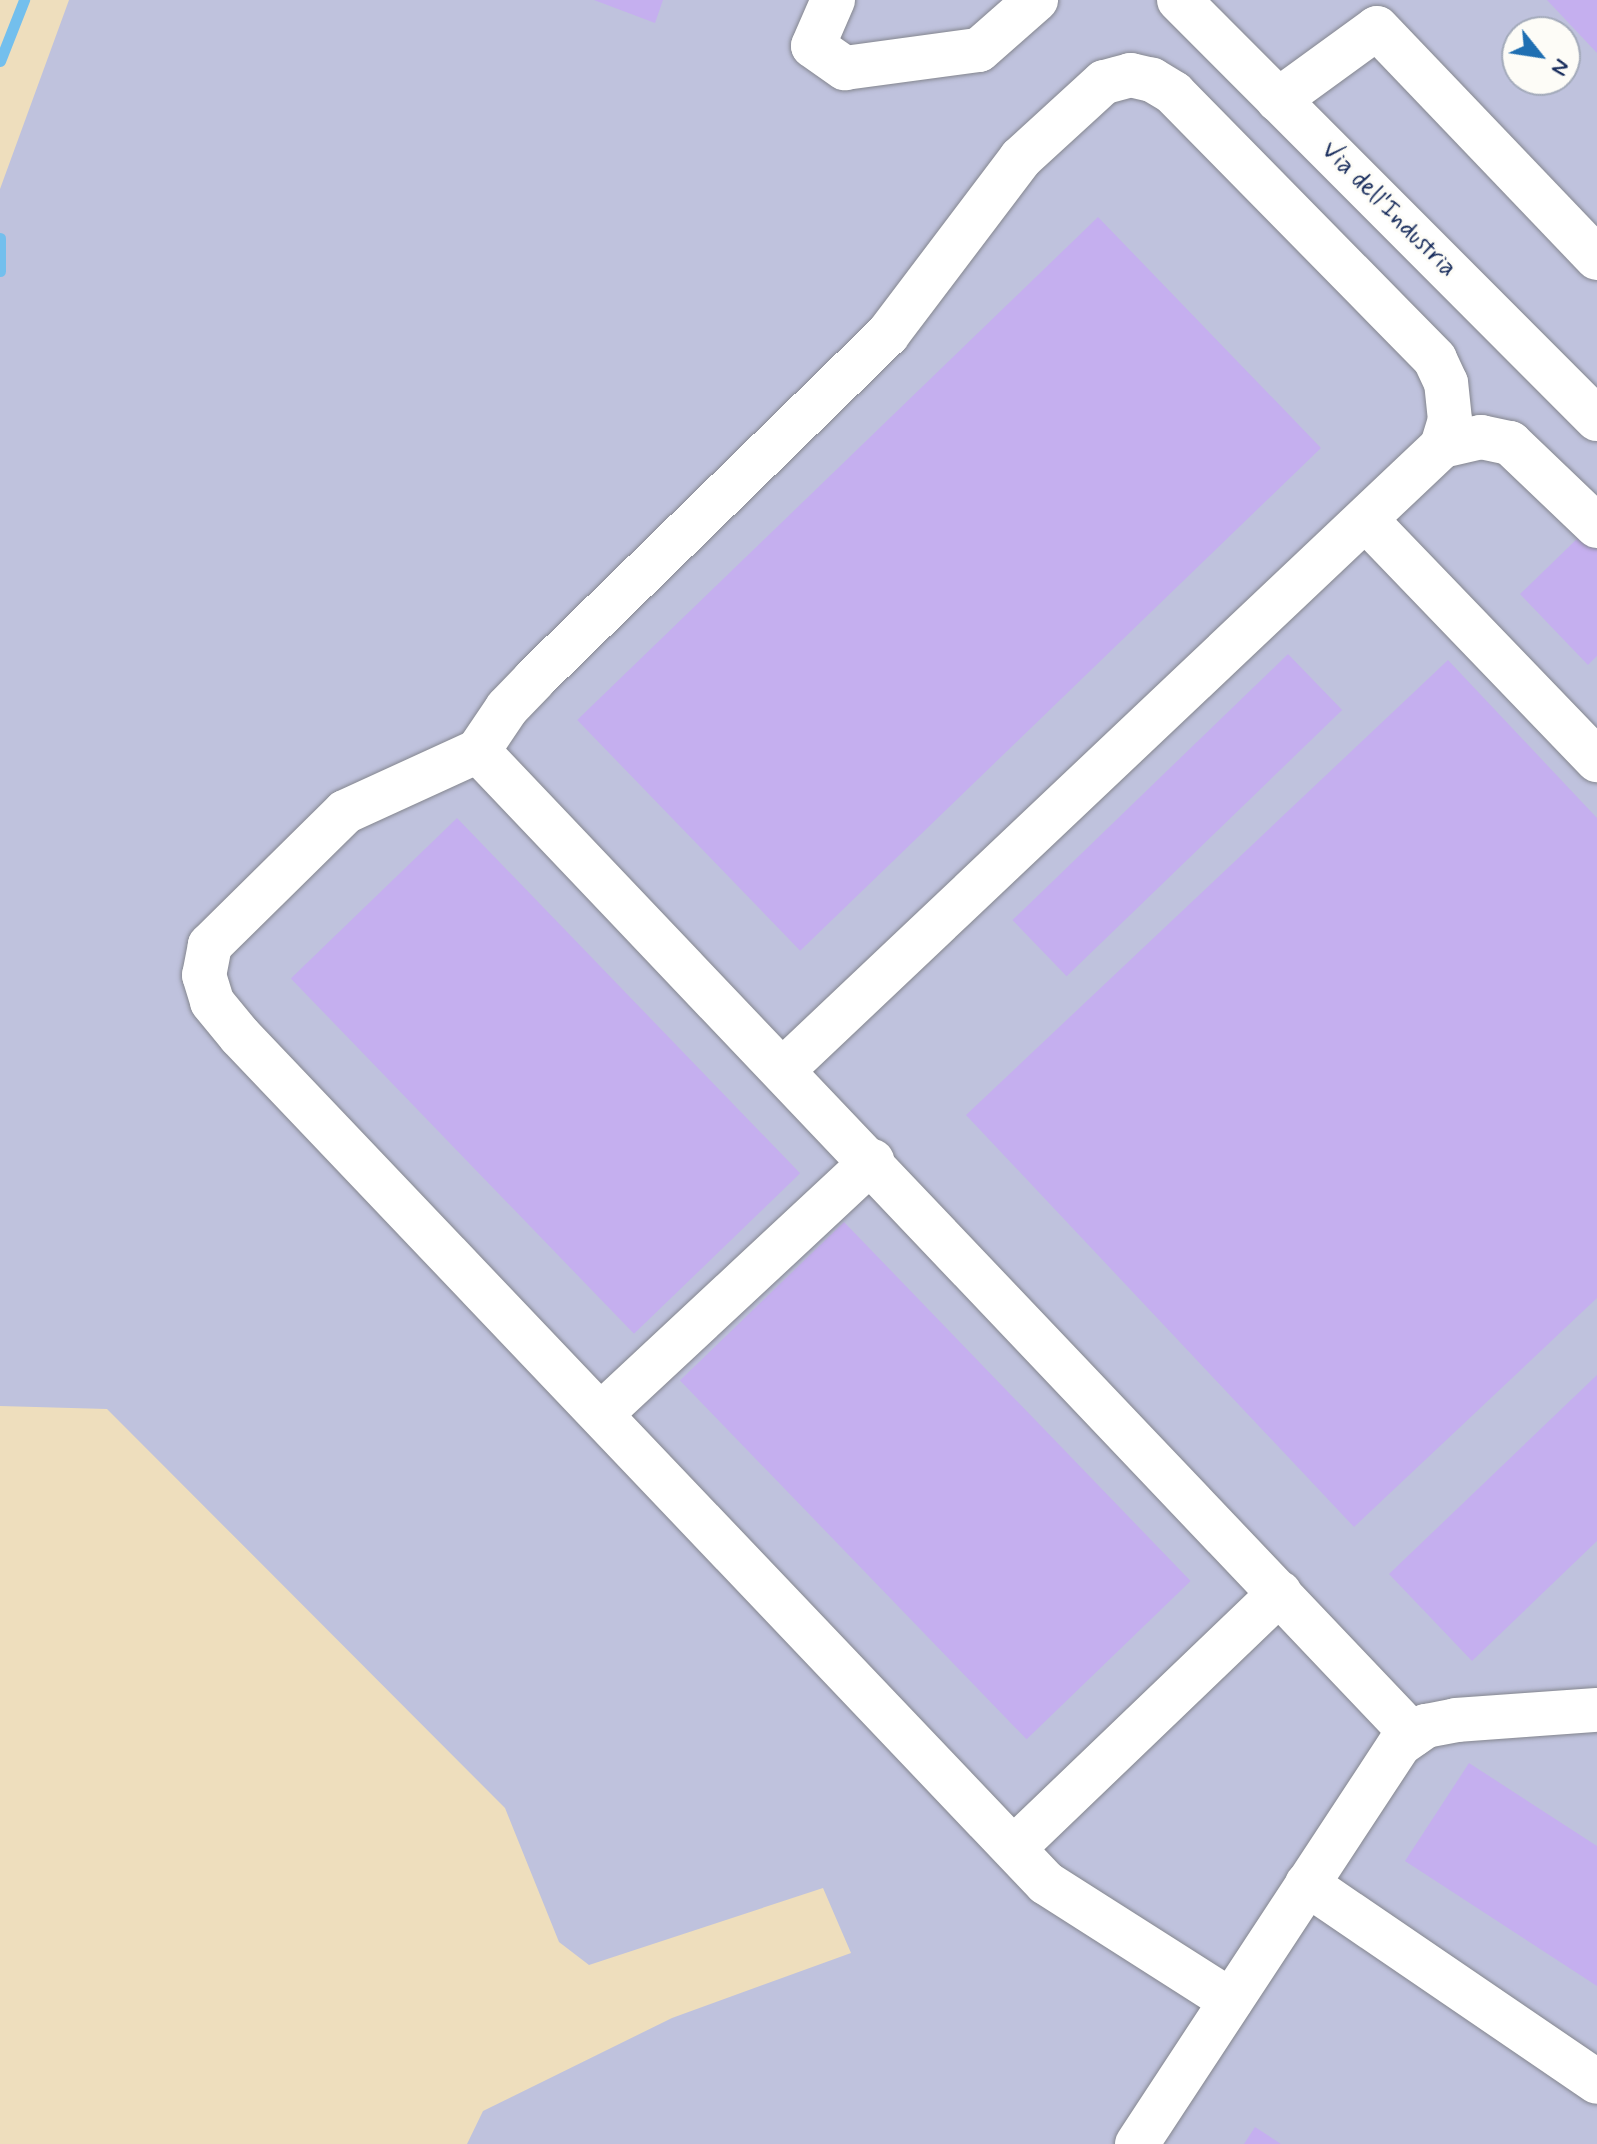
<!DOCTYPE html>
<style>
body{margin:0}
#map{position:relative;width:1597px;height:2144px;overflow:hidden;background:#eedebd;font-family:Mynerve,sans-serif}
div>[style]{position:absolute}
.industrial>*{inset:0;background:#bfc2dd}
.stream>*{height:11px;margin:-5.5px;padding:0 5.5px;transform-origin:5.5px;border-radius:5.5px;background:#73bfed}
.building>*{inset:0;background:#c5afef;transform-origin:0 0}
.roads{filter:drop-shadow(0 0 2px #84868e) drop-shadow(0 0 2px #84868e)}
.minor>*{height:44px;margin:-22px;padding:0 22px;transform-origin:22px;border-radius:22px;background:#fff}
span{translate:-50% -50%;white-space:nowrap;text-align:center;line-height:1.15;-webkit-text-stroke:6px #fdfcf7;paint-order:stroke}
.street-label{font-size:26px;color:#1b2f5e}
.north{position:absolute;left:1501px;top:16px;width:80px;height:80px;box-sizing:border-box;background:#fdfcf7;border:2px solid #a3aaba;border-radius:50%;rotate:120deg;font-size:22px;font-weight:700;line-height:32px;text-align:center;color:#1b2f5e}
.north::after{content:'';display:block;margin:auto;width:28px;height:36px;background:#1f6fb2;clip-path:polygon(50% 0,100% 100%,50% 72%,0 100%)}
</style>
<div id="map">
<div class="industrial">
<div style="clip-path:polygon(evenodd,69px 0,1597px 0,1597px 2144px,467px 2144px,483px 2111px,672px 2018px,851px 1953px,823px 1888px,589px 1965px,559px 1942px,505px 1808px,107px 1409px,0 1406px,0 189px,69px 0,1517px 32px,1565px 32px,1565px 80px,1517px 80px,1517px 32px)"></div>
</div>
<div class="stream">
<div style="left:0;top:61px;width:66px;rotate:-68.5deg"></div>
<div style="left:0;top:238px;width:33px;rotate:90deg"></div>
</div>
<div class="building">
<div style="clip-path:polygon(594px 0,663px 0,655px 23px)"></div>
<div style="clip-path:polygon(1547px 0,1597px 0,1597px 53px)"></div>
<div style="left:1098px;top:217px;width:321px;height:724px;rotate:46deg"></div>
<div style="clip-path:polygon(1582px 534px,1597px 550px,1597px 656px,1588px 665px,1520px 594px)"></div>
<div style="left:1288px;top:654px;width:78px;height:383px;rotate:46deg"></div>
<div style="clip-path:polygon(1448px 660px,1597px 818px,1597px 1298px,1354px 1527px,966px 1115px)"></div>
<div style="left:457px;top:818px;width:494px;height:231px;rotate:46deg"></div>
<div style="left:844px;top:1222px;width:499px;height:228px;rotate:46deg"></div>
<div style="clip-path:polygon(1597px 1375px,1597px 1541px,1472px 1661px,1389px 1574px)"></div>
<div style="clip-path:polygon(1469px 1763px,1597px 1846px,1597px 1986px,1405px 1861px)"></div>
<div style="clip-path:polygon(1255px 2127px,1281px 2144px,1244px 2144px)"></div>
</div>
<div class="roads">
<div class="minor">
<div style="left:833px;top:0;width:50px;rotate:113.5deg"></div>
<div style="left:813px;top:46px;width:39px;rotate:35deg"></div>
<div style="left:845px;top:68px;width:135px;rotate:-7.7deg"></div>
<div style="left:979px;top:50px;width:76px;rotate:-41.3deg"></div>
<div style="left:1179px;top:0;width:592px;rotate:45.07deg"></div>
<div style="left:1278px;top:100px;width:122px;rotate:-36deg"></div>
<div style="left:1377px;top:28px;width:318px;rotate:46.3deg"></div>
<div style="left:1442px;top:446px;width:40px;rotate:-13deg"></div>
<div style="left:1481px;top:437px;width:30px;rotate:12deg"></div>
<div style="left:1510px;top:443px;width:120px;rotate:43.7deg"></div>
<div style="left:1367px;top:521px;width:332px;rotate:46.1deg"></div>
<div style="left:478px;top:751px;width:1357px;rotate:46.46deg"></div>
<div style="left:784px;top:1069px;width:906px;rotate:-43.43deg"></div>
<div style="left:1442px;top:446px;width:27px;rotate:-73deg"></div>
<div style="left:1450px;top:420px;width:37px;rotate:-96deg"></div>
<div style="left:1446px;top:383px;width:26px;rotate:-115deg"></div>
<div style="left:1435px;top:359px;width:373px;rotate:-134.5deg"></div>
<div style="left:1174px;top:93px;width:26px;rotate:-149deg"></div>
<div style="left:1152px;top:80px;width:22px;rotate:-167deg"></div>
<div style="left:1131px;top:75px;width:28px;rotate:165deg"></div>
<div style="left:1104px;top:82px;width:113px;rotate:137.5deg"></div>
<div style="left:1021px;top:158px;width:221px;rotate:127.1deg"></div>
<div style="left:888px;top:334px;width:495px;rotate:135.7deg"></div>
<div style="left:534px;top:680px;width:39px;rotate:134deg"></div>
<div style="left:507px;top:708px;width:52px;rotate:124deg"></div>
<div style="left:478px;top:751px;width:146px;rotate:155.4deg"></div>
<div style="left:345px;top:812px;width:190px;rotate:135.4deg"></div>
<div style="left:210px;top:945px;width:31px;rotate:101deg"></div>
<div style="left:204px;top:975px;width:28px;rotate:73deg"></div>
<div style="left:212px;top:1002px;width:44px;rotate:50.5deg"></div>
<div style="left:240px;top:1036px;width:1169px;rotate:46.42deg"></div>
<div style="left:1046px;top:1883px;width:219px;rotate:32.5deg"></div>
<div style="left:601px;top:1414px;width:371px;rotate:-43deg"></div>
<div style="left:1015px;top:1847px;width:367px;rotate:-43.8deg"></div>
<div style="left:1307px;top:1884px;width:351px;rotate:34.3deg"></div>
<div style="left:1137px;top:2144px;width:479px;rotate:-56.7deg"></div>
<div style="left:1400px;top:1744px;width:32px;rotate:-35deg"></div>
<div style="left:1426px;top:1726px;width:31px;rotate:-11deg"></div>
<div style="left:1456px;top:1720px;width:141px;rotate:-4.1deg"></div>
</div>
</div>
<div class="street-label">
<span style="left:1388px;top:210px;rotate:45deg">Via dell'Industria</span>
</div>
<div class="north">N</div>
</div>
